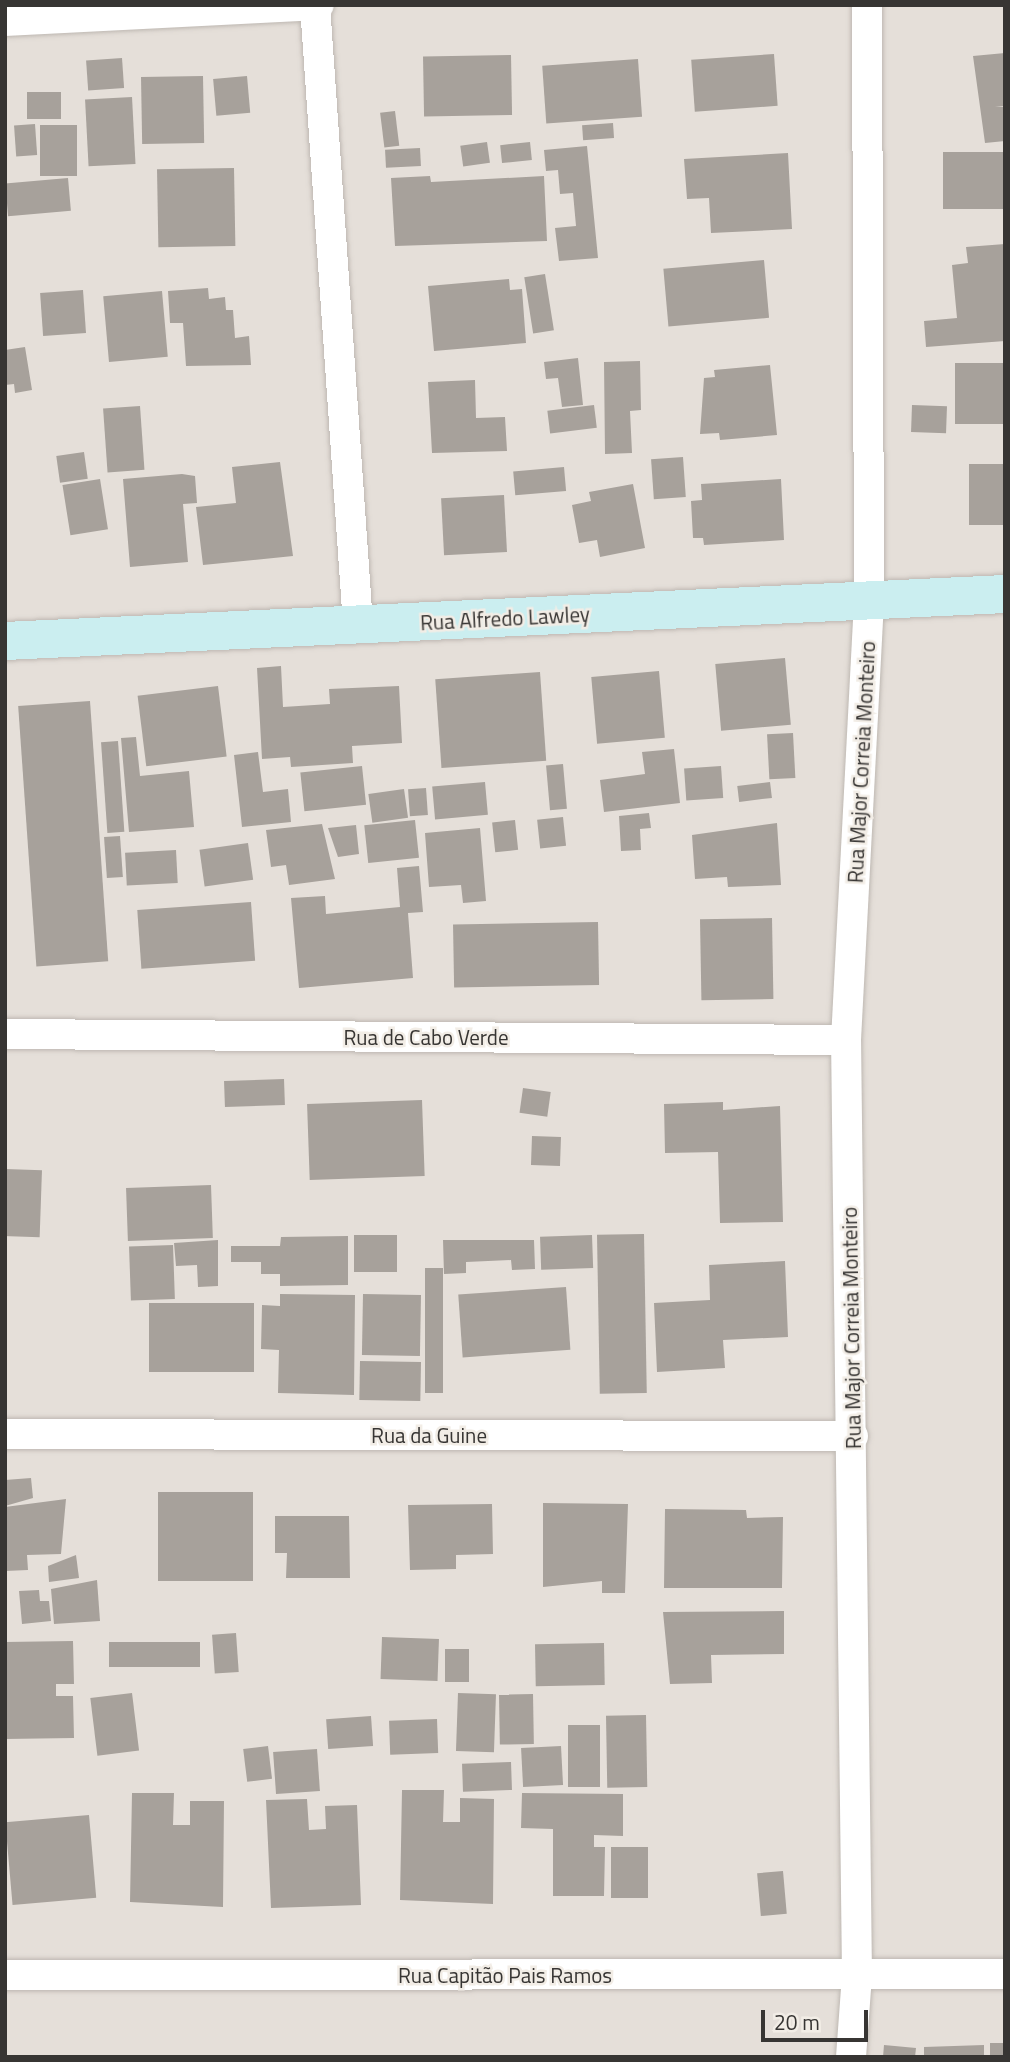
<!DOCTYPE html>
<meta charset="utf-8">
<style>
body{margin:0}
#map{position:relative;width:1010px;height:2062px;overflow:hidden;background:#e5dfd9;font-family:"Titillium Web",sans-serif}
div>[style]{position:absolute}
.building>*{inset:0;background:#a7a19b;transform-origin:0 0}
.roads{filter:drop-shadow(0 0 2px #beb8b2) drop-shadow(0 0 2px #beb8b2)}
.street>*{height:30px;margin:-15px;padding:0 15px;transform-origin:15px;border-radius:15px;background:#fff}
.secondary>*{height:38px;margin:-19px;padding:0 19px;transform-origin:19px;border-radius:19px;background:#cbeef0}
span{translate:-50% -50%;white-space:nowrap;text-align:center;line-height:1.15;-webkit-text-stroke:5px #f2ede6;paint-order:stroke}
.street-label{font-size:21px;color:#373533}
.frame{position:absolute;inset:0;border:7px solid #373533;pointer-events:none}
.scale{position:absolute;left:761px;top:2010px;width:107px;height:32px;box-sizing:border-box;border:4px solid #373533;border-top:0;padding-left:9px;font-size:21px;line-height:24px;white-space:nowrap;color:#373533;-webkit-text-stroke:5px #f2ede6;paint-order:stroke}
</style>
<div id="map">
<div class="building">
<div style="clip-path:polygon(1005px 53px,1005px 106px,995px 107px,1005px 107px,1005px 141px,985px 143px,973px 56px)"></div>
<div style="left:774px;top:54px;width:52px;height:83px;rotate:86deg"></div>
<div style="left:511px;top:55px;width:60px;height:88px;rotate:89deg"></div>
<div style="left:122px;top:58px;width:30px;height:36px;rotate:86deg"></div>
<div style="left:638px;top:59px;width:58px;height:96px;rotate:86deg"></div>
<div style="left:203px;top:76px;width:67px;height:62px;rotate:89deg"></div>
<div style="left:247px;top:76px;width:37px;height:34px;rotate:85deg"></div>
<div style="left:27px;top:92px;width:34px;height:27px"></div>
<div style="left:132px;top:97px;width:67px;height:47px;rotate:87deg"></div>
<div style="left:395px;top:111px;width:35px;height:15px;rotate:83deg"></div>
<div style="left:613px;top:123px;width:15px;height:31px;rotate:86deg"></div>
<div style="left:35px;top:124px;width:31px;height:21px;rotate:86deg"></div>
<div style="left:40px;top:125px;width:37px;height:51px"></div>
<div style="left:487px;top:142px;width:21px;height:27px;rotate:82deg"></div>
<div style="left:530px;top:142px;width:18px;height:30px;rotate:84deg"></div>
<div style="clip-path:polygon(587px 146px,598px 258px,559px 261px,555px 228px,576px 226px,573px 193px,560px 194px,558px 170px,546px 171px,544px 150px)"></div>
<div style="left:420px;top:148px;width:18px;height:35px;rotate:87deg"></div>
<div style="left:1005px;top:152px;width:57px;height:62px;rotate:90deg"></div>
<div style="clip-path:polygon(788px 153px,792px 229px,711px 233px,709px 198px,687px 199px,684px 159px)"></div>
<div style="left:234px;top:168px;width:78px;height:77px;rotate:89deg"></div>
<div style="clip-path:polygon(430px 176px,431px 182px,544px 176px,547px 241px,395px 246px,391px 178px)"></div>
<div style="left:68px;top:178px;width:33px;height:63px;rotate:85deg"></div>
<div style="clip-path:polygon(1005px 244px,1005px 341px,926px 347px,924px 321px,957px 318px,952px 265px,968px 263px,966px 247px)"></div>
<div style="left:764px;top:260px;width:58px;height:101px;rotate:85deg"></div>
<div style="left:545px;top:274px;width:57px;height:21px;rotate:81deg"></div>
<div style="clip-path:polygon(509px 279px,510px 290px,522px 289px,526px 343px,434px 351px,428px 286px)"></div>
<div style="clip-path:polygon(208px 288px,209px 299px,225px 297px,226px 310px,233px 310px,235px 338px,249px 336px,251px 365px,186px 366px,183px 323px,170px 323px,168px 291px)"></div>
<div style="left:83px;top:290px;width:43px;height:43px;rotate:86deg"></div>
<div style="left:162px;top:291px;width:66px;height:59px;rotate:85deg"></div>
<div style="clip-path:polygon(25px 347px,32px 390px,15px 393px,14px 384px,5px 385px,5px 350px)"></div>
<div style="clip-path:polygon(578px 358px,583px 405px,562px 407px,558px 378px,546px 379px,544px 362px)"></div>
<div style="clip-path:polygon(640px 361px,641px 410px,630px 411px,632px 453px,605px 454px,604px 362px)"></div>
<div style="left:1005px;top:363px;width:61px;height:50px;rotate:90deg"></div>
<div style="clip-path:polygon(770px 365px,777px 435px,720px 440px,719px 433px,700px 434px,704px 378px,715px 377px,714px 370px)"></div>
<div style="clip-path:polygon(475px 380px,476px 418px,505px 417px,507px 451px,432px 453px,428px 382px)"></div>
<div style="left:594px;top:405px;width:23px;height:47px;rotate:83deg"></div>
<div style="left:912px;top:405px;width:35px;height:27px;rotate:2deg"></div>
<div style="left:140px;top:406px;width:64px;height:37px;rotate:86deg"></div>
<div style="left:84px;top:452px;width:27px;height:28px;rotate:82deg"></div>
<div style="left:683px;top:457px;width:40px;height:32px;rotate:86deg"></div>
<div style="clip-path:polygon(280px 462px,293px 556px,203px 565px,196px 507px,236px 503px,232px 467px)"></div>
<div style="left:969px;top:464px;width:36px;height:61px"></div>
<div style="left:564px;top:467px;width:24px;height:51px;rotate:85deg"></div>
<div style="clip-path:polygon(182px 474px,195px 476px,197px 503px,183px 504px,188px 562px,130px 567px,123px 479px)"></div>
<div style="left:100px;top:479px;width:51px;height:38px;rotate:81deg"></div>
<div style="clip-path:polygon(781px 479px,784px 540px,704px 545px,703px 538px,693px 538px,691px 501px,702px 500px,701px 484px)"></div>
<div style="clip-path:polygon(633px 484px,645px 548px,600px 557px,597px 540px,579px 543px,572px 505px,591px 501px,589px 492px)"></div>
<div style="left:504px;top:495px;width:57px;height:63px;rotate:87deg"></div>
<div style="left:785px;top:658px;width:67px;height:70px;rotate:85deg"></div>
<div style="clip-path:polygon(281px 666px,283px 707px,330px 704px,329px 689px,399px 686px,402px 743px,352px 746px,353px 763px,291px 767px,290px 757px,262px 759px,257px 668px)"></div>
<div style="left:659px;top:671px;width:67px;height:68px;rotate:85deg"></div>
<div style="left:540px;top:672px;width:89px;height:105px;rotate:86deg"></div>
<div style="left:218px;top:686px;width:71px;height:81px;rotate:83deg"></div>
<div style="left:90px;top:701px;width:261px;height:72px;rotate:86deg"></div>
<div style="left:793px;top:733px;width:45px;height:26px;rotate:87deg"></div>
<div style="clip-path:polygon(136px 737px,140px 776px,189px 771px,194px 827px,129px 832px,121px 738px)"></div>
<div style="left:118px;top:741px;width:91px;height:17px;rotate:86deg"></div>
<div style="clip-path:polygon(674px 749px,680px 803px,604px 812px,600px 780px,645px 774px,642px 752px)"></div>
<div style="clip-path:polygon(258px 752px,263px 792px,288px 789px,291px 822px,242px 827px,234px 755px)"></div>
<div style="left:563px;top:764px;width:45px;height:17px;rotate:85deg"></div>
<div style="left:362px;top:766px;width:39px;height:62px;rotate:84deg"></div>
<div style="left:721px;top:766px;width:32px;height:37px;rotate:86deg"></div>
<div style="left:485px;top:782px;width:33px;height:53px;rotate:85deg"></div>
<div style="left:770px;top:782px;width:16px;height:33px;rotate:83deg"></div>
<div style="left:426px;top:788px;width:27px;height:18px;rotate:86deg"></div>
<div style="left:404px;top:789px;width:29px;height:36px;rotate:82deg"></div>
<div style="clip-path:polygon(649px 813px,651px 828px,640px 829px,641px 850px,621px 851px,619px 816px)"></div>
<div style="left:563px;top:817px;width:29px;height:26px;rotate:84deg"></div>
<div style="left:415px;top:820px;width:38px;height:51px;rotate:84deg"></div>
<div style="left:515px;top:820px;width:30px;height:23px;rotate:84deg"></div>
<div style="clip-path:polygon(777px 823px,781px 885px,728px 887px,727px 877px,695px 879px,692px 835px)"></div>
<div style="clip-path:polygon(322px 824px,335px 879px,289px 885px,286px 865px,271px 867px,266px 830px)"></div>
<div style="clip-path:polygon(356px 825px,359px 854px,338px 857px,328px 828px)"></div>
<div style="clip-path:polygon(480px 828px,486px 901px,463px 903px,461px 885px,429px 887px,425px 833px)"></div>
<div style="left:120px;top:836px;width:41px;height:16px;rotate:86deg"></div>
<div style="left:248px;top:843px;width:37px;height:49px;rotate:82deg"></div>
<div style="left:176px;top:850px;width:33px;height:51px;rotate:87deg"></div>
<div style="clip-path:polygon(419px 866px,423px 912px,408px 913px,413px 978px,299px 988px,291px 898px,325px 896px,326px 914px,400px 907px,397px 868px)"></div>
<div style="left:251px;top:902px;width:59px;height:114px;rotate:86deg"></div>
<div style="left:772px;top:918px;width:81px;height:72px;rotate:89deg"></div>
<div style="left:598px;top:922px;width:63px;height:145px;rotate:89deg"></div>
<div style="left:284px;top:1079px;width:26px;height:60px;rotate:88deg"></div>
<div style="left:523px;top:1088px;width:28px;height:25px;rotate:8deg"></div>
<div style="left:422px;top:1100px;width:76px;height:115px;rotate:88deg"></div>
<div style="clip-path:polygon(723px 1102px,723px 1110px,780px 1106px,783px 1222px,720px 1223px,718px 1152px,665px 1153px,664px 1104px)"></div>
<div style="left:532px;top:1136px;width:29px;height:29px;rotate:2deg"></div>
<div style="left:5px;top:1169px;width:37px;height:67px;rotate:2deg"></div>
<div style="left:211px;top:1185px;width:53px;height:85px;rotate:88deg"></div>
<div style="left:644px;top:1234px;width:159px;height:47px;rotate:89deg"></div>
<div style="left:354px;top:1235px;width:43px;height:37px"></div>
<div style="left:592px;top:1235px;width:33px;height:52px;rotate:88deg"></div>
<div style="clip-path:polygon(348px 1236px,348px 1285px,280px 1286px,280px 1274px,261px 1274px,261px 1262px,231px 1262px,231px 1246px,280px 1246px,281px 1237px)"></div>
<div style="clip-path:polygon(218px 1240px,218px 1286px,198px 1287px,197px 1265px,176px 1266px,174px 1243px)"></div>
<div style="clip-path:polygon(443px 1240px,534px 1240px,535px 1269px,512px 1270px,511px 1260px,466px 1262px,466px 1273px,444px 1274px)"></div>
<div style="left:173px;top:1245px;width:54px;height:44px;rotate:88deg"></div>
<div style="clip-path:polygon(785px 1261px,788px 1337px,723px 1340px,725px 1368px,657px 1372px,654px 1303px,710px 1300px,709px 1265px)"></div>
<div style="left:425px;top:1268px;width:18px;height:125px"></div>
<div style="left:566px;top:1287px;width:63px;height:108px;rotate:86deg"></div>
<div style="clip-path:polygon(280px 1294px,355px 1295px,354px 1395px,278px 1393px,279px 1350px,261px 1349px,262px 1305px,280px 1306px)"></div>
<div style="left:363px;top:1294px;width:58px;height:61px;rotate:1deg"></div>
<div style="left:254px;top:1303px;width:69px;height:105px;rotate:90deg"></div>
<div style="left:360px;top:1361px;width:61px;height:39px;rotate:1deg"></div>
<div style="clip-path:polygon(31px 1478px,33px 1498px,5px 1506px,5px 1480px)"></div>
<div style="left:253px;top:1492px;width:89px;height:95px;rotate:90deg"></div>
<div style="clip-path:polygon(66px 1499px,61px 1554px,27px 1555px,28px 1570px,5px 1571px,5px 1507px)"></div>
<div style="clip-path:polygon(543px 1503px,628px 1504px,625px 1593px,602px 1593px,602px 1581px,543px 1587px)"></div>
<div style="clip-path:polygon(492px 1504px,493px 1554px,456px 1555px,456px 1569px,410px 1570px,408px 1505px)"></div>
<div style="clip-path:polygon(665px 1509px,746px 1510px,747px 1518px,783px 1517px,782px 1588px,664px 1588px)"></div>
<div style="clip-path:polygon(275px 1516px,349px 1516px,350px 1578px,286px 1578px,287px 1553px,275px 1553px)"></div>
<div style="clip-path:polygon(76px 1555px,79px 1578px,49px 1582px,48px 1566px)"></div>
<div style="clip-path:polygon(97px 1580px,100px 1621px,54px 1624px,51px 1589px)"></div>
<div style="clip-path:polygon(39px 1590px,40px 1601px,49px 1601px,51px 1621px,22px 1624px,19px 1591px)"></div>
<div style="clip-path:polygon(784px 1611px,784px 1654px,711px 1655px,712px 1683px,670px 1684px,663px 1612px)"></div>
<div style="left:236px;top:1633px;width:39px;height:24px;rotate:86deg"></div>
<div style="left:382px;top:1637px;width:57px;height:42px;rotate:2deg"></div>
<div style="clip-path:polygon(73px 1641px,74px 1684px,56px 1684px,56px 1696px,73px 1696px,74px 1738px,5px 1739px,5px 1642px)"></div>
<div style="left:200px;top:1642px;width:25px;height:91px;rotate:90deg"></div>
<div style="left:604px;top:1643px;width:42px;height:69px;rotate:89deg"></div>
<div style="left:445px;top:1649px;width:24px;height:33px"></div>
<div style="left:132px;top:1693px;width:58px;height:42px;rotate:83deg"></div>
<div style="left:458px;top:1693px;width:38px;height:58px;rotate:2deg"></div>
<div style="left:533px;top:1694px;width:50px;height:34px;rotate:89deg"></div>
<div style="left:646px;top:1715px;width:72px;height:40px;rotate:89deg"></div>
<div style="left:371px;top:1716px;width:30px;height:45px;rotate:86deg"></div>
<div style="left:437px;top:1719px;width:34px;height:48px;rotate:88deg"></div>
<div style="left:568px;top:1725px;width:32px;height:62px"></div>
<div style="left:268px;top:1746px;width:33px;height:25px;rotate:83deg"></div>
<div style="left:561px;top:1746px;width:39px;height:40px;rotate:87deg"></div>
<div style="left:317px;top:1749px;width:42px;height:44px;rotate:86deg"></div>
<div style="left:511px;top:1762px;width:28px;height:49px;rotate:88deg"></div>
<div style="clip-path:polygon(402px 1790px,444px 1790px,443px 1822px,460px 1822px,460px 1798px,494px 1799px,493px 1904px,400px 1900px)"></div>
<div style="clip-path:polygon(132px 1793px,174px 1793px,173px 1825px,190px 1825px,190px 1801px,224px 1801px,223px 1907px,130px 1902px)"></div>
<div style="clip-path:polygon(522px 1793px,623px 1794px,623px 1836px,594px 1835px,594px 1847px,605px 1847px,604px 1896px,553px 1896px,553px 1829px,521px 1828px)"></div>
<div style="clip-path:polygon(307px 1799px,309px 1830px,326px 1829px,325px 1806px,357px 1805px,361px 1905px,271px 1908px,266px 1800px)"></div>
<div style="left:89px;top:1815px;width:83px;height:84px;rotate:85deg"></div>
<div style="left:611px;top:1847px;width:37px;height:51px"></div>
<div style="left:783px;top:1871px;width:43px;height:26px;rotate:85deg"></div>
<div style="left:990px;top:2043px;width:15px;height:14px"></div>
<div style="clip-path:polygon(884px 2045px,916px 2048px,915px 2057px,883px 2057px)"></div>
<div style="clip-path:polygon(984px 2045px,984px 2057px,924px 2057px,924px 2047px)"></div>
</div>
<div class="roads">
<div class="street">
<div style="left:315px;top:5px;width:621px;rotate:86.03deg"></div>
<div style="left:5px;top:21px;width:314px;rotate:-2.9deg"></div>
<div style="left:5px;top:1034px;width:841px;rotate:0.41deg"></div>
<div style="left:5px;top:1434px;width:848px;rotate:0.14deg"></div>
<div style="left:5px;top:1975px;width:1000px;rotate:-0.06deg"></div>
<div style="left:851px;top:2057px;width:81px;rotate:-85.8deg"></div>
<div style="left:857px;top:1976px;width:936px;rotate:-90.67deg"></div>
<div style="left:846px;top:1040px;width:441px;rotate:-87deg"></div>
<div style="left:869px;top:600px;width:595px;rotate:-90.19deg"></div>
</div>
<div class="secondary">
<div style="left:5px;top:641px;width:1001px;rotate:-2.69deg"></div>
</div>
</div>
<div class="street-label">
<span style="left:505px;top:618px;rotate:-3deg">Rua Alfredo Lawley</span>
<span style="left:861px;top:762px;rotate:-87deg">Rua Major Correia Monteiro</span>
<span style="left:426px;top:1037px">Rua de Cabo Verde</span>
<span style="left:851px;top:1328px;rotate:-91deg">Rua Major Correia Monteiro</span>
<span style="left:429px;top:1435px">Rua da Guine</span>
<span style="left:505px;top:1975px">Rua Capitão Pais Ramos</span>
</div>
<div class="frame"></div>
<div class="scale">20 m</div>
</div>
